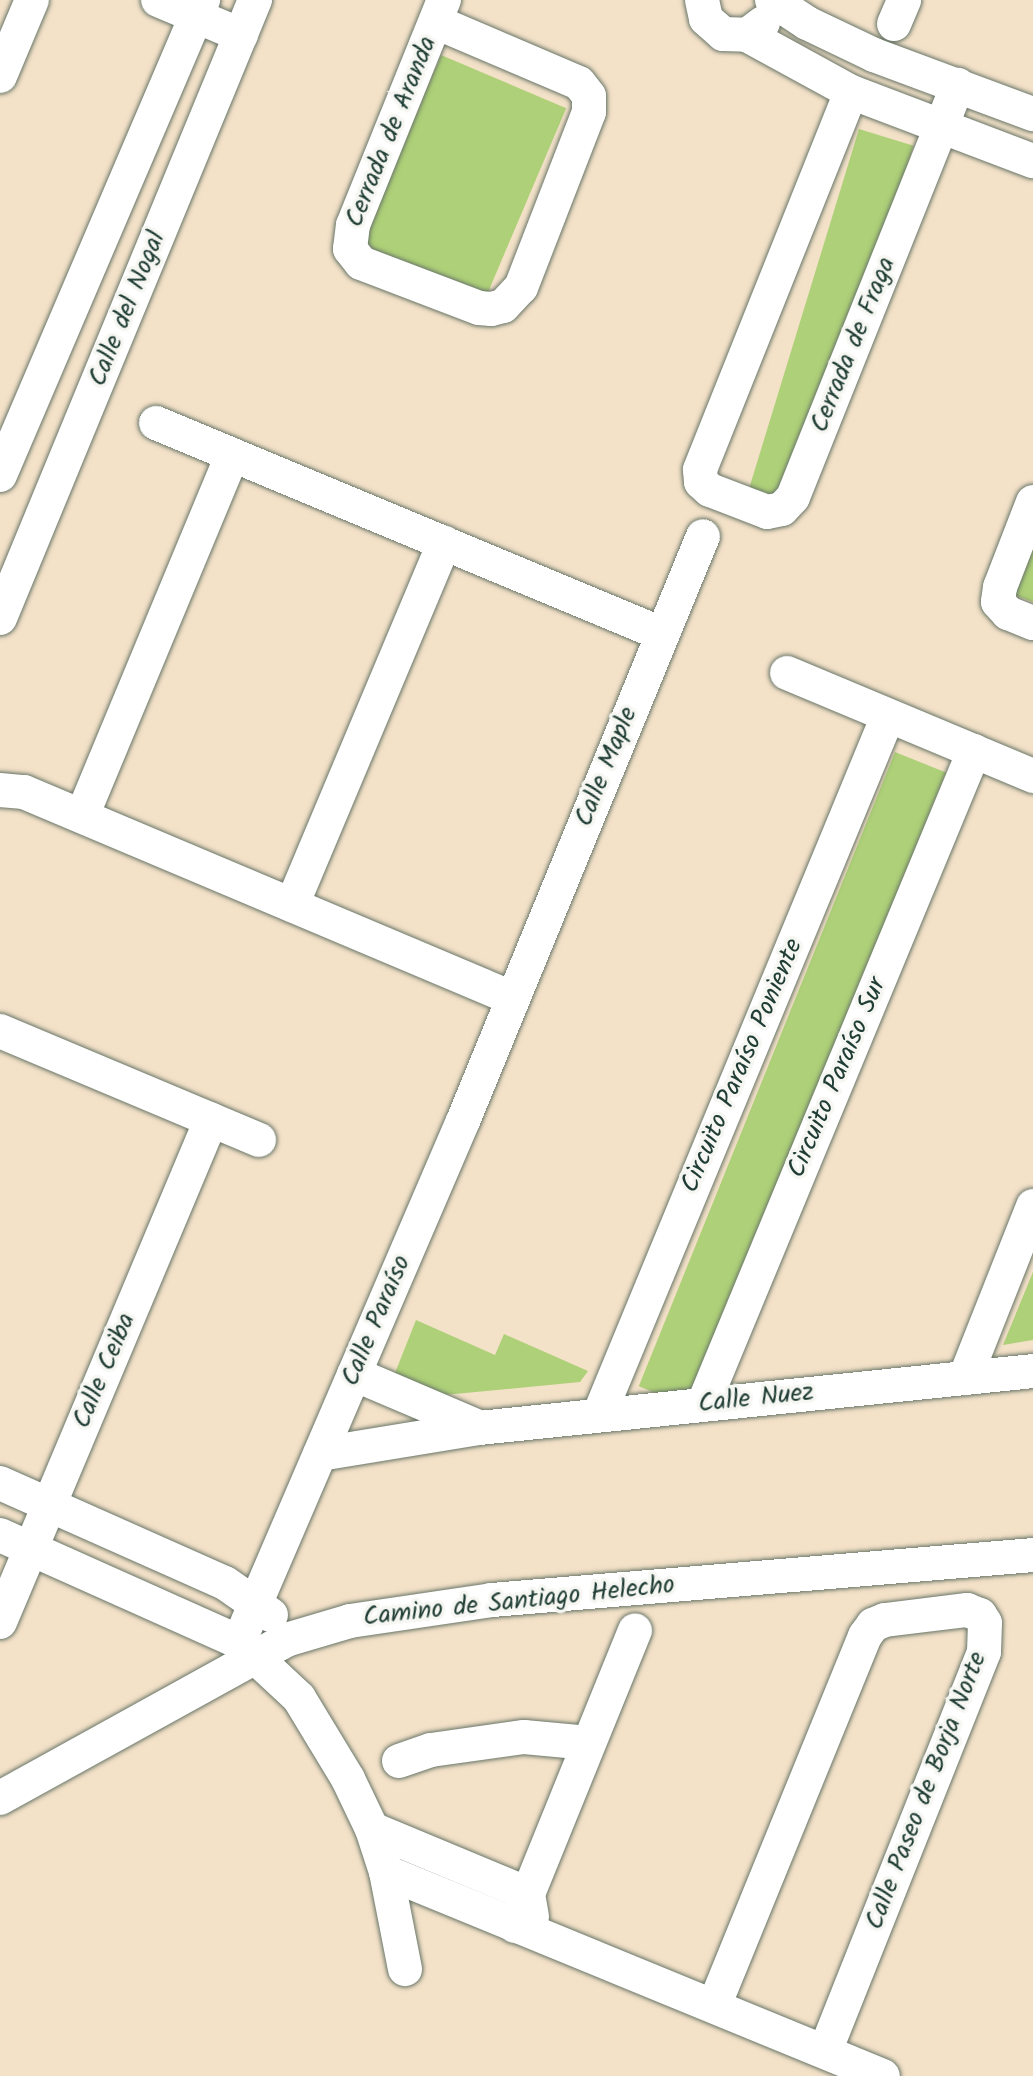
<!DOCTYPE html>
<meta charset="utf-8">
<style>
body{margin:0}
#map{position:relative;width:1033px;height:2076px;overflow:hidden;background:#f3e1c8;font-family:Kalam,sans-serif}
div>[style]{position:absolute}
.green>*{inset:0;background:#aed078;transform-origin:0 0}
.roads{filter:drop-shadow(0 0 2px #697668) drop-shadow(0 0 2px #697668)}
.minor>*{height:34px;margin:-17px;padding:0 17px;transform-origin:17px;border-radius:17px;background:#fff}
span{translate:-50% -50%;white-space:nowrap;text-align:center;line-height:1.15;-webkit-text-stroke:7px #f6f6f2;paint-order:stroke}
.street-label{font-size:26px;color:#1f3d34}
</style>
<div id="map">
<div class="green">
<div style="left:441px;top:55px;width:136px;height:209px;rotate:23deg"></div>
<div style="left:859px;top:129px;width:57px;height:375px;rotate:17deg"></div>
<div style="clip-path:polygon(1033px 541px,1033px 602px,1011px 594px)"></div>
<div style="left:895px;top:752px;width:55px;height:684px;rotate:22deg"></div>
<div style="clip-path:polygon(1033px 1272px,1033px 1340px,1003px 1345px)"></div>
<div style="clip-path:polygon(416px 1320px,495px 1355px,504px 1334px,588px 1371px,580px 1382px,444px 1395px,395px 1373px)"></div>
</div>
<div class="roads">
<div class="minor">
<div style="left:158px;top:0;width:90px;rotate:22.9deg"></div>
<div style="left:702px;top:0;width:19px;rotate:78deg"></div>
<div style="left:706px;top:19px;width:23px;rotate:41deg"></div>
<div style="left:723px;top:34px;width:24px;rotate:2deg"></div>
<div style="left:747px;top:35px;width:20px;rotate:-37deg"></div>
<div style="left:772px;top:0;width:42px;rotate:33.3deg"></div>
<div style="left:807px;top:23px;width:74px;rotate:25.5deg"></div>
<div style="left:874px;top:55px;width:170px;rotate:20.4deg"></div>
<div style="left:436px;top:22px;width:155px;rotate:23.1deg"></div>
<div style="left:579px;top:83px;width:16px;rotate:52deg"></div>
<div style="left:589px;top:96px;width:16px;rotate:90deg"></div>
<div style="left:589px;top:112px;width:188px;rotate:111.2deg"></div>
<div style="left:521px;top:287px;width:26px;rotate:133deg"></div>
<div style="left:503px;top:306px;width:12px;rotate:166deg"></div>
<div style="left:491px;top:309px;width:12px;rotate:-175deg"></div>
<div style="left:479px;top:308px;width:126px;rotate:-159.1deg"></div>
<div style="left:361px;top:263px;width:18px;rotate:-128deg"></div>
<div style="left:350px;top:249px;width:24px;rotate:-83deg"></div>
<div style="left:353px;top:225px;width:243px;rotate:-68deg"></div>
<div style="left:894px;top:24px;width:26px;rotate:-67deg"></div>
<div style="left:747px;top:35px;width:119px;rotate:28.7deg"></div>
<div style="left:851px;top:92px;width:195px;rotate:20.8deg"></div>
<div style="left:0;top:76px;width:82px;rotate:-67.2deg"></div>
<div style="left:851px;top:92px;width:407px;rotate:111.8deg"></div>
<div style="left:700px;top:470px;width:12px;rotate:85deg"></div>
<div style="left:701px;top:482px;width:12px;rotate:42deg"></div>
<div style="left:710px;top:490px;width:61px;rotate:21.1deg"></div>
<div style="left:767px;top:512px;width:15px;rotate:-11deg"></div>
<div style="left:782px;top:509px;width:16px;rotate:-47deg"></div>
<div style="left:793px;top:497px;width:444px;rotate:-68.2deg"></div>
<div style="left:156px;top:423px;width:548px;rotate:22.64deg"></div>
<div style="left:0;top:475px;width:517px;rotate:-66.86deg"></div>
<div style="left:1033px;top:502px;width:91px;rotate:111.2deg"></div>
<div style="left:1000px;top:587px;width:15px;rotate:98deg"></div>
<div style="left:998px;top:602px;width:15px;rotate:48deg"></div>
<div style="left:1008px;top:613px;width:27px;rotate:22deg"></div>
<div style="left:0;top:618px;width:669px;rotate:-67.58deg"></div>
<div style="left:787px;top:673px;width:267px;rotate:22.7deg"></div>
<div style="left:0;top:790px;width:24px;rotate:5deg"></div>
<div style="left:24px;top:792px;width:530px;rotate:22.89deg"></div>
<div style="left:82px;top:816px;width:391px;rotate:-67.4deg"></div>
<div style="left:292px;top:905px;width:393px;rotate:-67.2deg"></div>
<div style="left:0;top:1031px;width:281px;rotate:22.8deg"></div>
<div style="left:354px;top:1374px;width:135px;rotate:23.1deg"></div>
<div style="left:965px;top:1378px;width:185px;rotate:-68.4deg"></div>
<div style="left:703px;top:1405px;width:708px;rotate:-67.49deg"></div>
<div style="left:599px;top:1415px;width:756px;rotate:-67.54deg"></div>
<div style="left:320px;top:1454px;width:161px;rotate:-9.3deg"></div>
<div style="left:479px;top:1428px;width:557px;rotate:-5.87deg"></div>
<div style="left:0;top:1483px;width:246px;rotate:24deg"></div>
<div style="left:225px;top:1583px;width:56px;rotate:34.8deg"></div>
<div style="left:0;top:1535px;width:262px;rotate:24.1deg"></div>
<div style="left:239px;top:1642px;width:82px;rotate:43deg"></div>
<div style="left:299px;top:1698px;width:95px;rotate:58.8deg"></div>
<div style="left:348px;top:1779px;width:55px;rotate:64.4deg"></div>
<div style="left:372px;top:1829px;width:45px;rotate:72deg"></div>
<div style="left:386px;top:1872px;width:99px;rotate:78.9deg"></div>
<div style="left:0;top:1622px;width:545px;rotate:-67.2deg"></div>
<div style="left:239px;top:1642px;width:567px;rotate:-66.74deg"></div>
<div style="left:463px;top:1121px;width:632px;rotate:-67.69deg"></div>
<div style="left:399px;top:1761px;width:34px;rotate:-19deg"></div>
<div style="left:431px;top:1750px;width:94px;rotate:-8deg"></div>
<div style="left:524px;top:1737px;width:65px;rotate:5.3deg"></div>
<div style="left:0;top:1798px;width:327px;rotate:-28.9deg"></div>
<div style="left:286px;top:1640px;width:67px;rotate:-16.5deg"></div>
<div style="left:350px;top:1621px;width:144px;rotate:-8.4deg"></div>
<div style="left:492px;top:1600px;width:543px;rotate:-4.75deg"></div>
<div style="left:372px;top:1829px;width:169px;rotate:22.6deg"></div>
<div style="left:528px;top:1894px;width:23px;rotate:80deg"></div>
<div style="left:386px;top:1872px;width:537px;rotate:22.32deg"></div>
<div style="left:515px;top:1926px;width:319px;rotate:-67.9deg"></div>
<div style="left:714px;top:2006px;width:400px;rotate:-67.8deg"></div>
<div style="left:865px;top:1636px;width:14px;rotate:-54deg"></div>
<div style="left:873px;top:1625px;width:13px;rotate:-23deg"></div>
<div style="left:885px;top:1620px;width:83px;rotate:-7deg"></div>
<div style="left:967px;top:1610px;width:14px;rotate:21deg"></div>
<div style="left:980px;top:1615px;width:9px;rotate:58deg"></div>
<div style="left:985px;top:1623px;width:29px;rotate:92deg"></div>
<div style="left:984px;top:1652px;width:430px;rotate:111.7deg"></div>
</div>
</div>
<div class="street-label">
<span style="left:392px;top:132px;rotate:-68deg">Cerrada de Aranda</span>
<span style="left:128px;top:309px;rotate:-68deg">Calle del Nogal</span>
<span style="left:854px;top:345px;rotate:-68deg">Cerrada de Fraga</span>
<span style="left:607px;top:767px;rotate:-68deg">Calle Maple</span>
<span style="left:743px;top:1066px;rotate:-67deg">Circuito Paraíso Poniente</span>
<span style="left:838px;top:1078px;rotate:-67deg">Circuito Paraíso Sur</span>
<span style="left:377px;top:1321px;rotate:-67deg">Calle Paraíso</span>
<span style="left:105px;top:1371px;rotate:-67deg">Calle Ceiba</span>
<span style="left:756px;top:1399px;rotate:-6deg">Calle Nuez</span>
<span style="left:519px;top:1602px;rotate:-6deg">Camino de Santiago Helecho</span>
<span style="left:927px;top:1791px;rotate:-69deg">Calle Paseo de Borja Norte</span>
</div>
</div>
